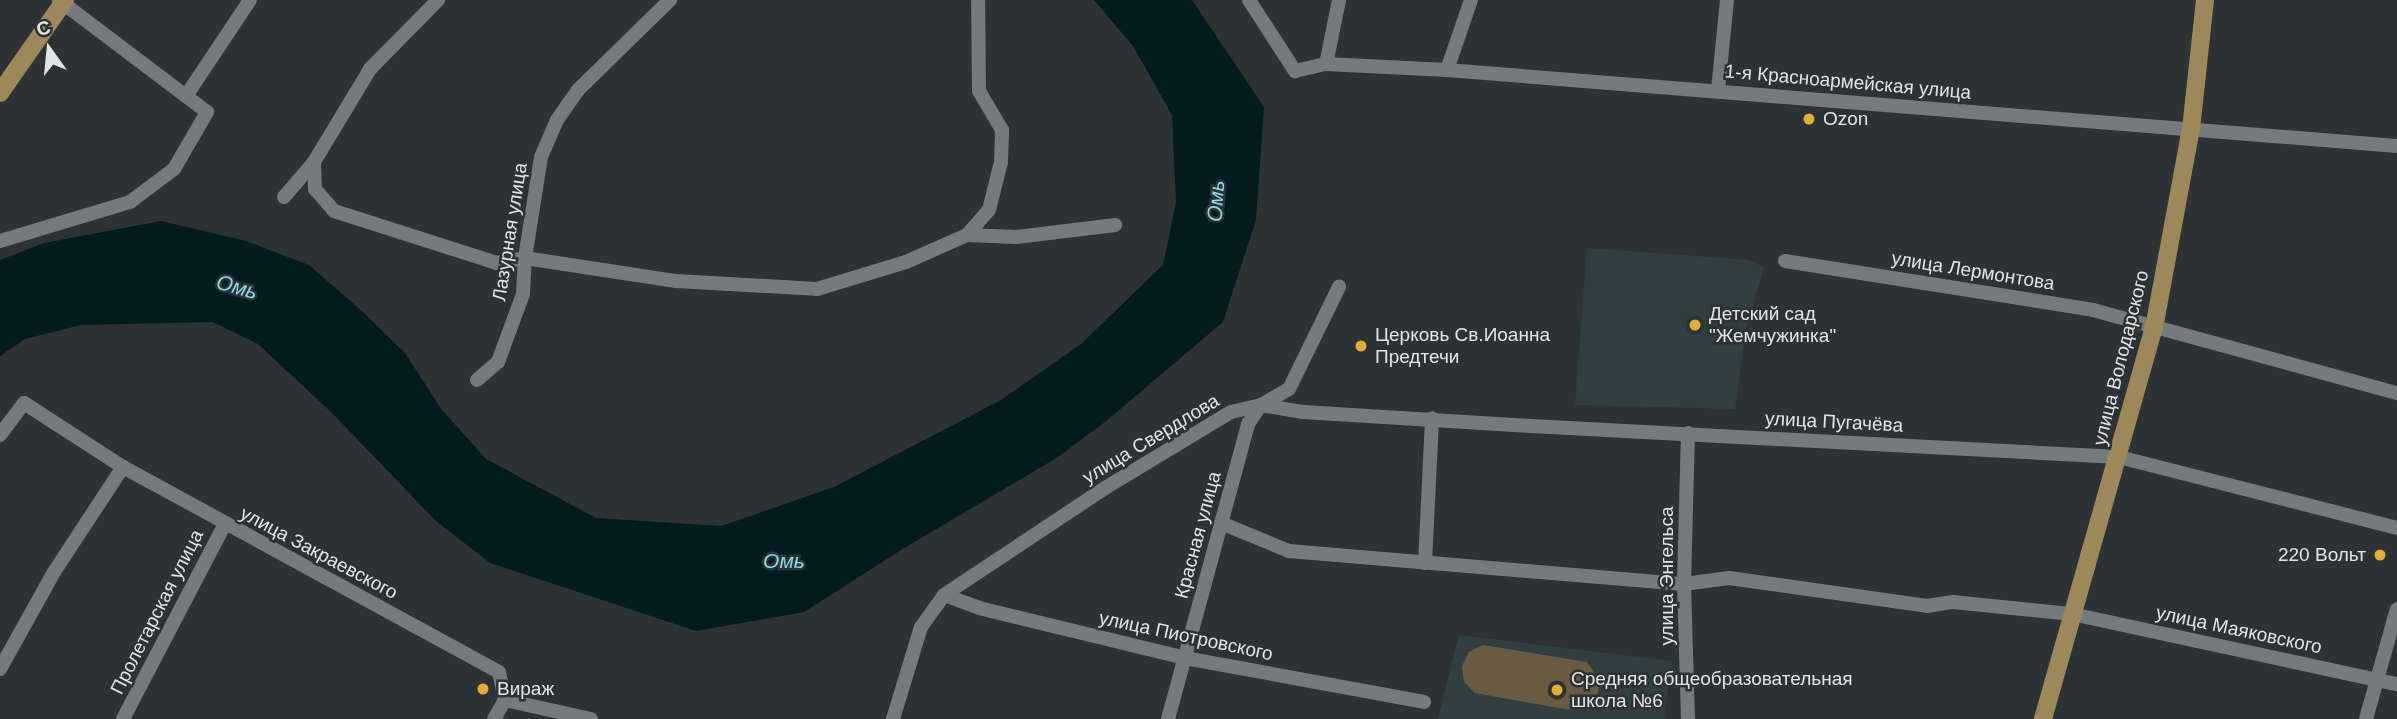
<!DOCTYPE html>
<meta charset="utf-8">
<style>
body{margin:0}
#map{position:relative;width:2397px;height:719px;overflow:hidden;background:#2d3334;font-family:Helvetica,sans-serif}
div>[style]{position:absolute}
.built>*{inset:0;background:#323f41}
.green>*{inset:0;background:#685b41}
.water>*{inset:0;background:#021b1e}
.minor>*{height:14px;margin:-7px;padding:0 7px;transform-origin:7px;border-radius:7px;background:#747b7c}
.major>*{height:18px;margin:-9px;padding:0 9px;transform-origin:9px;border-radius:9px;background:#9c8858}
.dots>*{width:19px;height:19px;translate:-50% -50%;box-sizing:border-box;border:4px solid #2d3334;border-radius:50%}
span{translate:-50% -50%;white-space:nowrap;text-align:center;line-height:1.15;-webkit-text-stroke:5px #2d3334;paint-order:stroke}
.street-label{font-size:19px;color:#e1e4e5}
.poi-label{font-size:19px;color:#e1e4e5}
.left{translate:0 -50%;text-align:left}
.right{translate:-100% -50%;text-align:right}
.water-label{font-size:21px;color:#87dae7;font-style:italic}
.north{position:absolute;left:14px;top:14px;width:70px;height:70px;-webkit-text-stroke:5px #2d3334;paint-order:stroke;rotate:345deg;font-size:19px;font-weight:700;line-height:28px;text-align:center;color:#e1e4e5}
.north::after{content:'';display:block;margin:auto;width:24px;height:32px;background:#e1e4e5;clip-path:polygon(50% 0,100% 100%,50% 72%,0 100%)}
</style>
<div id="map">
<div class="built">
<div style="clip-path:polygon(1587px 248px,1749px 260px,1764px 267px,1746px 330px,1735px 409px,1575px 405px)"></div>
<div style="clip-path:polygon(1459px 635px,1672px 661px,1664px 719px,1438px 719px)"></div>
</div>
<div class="green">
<div style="clip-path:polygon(1483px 645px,1587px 662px,1600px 681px,1597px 697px,1586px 707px,1570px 710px,1475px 693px,1464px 682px,1462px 666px,1469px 652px)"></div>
</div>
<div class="water">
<div style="clip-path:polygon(1094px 0,1192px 0,1264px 107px,1256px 220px,1223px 322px,1105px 422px,1058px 457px,901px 550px,804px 612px,696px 631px,490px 563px,436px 521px,331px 412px,258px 344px,213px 322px,81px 325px,25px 339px,0 356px,0 260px,44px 243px,161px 221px,246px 241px,309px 265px,363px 312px,405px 353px,442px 410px,486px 459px,596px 518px,721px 526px,834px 487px,1001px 400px,1081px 344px,1163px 265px,1176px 202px,1172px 115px,1133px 46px)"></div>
</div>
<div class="minor">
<div style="left:1249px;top:0;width:85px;rotate:57.1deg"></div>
<div style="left:1295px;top:71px;width:32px;rotate:-13deg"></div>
<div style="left:1326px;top:64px;width:121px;rotate:2.8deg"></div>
<div style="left:1447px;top:70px;width:953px;rotate:4.57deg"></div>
<div style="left:1326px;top:64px;width:65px;rotate:-78.5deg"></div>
<div style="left:1447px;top:70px;width:74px;rotate:-71.1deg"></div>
<div style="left:1718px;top:90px;width:90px;rotate:-84.3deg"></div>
<div style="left:186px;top:96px;width:115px;rotate:-56.3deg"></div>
<div style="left:314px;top:162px;width:27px;rotate:88deg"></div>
<div style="left:315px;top:189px;width:29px;rotate:49deg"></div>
<div style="left:334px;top:211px;width:171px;rotate:17.7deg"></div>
<div style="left:497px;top:263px;width:28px;rotate:-10deg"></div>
<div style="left:525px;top:258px;width:153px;rotate:8.7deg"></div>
<div style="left:676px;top:281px;width:141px;rotate:3.2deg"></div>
<div style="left:817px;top:289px;width:93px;rotate:-16.9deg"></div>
<div style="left:906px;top:262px;width:67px;rotate:-23.9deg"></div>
<div style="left:967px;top:235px;width:33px;rotate:-49deg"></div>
<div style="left:989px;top:210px;width:49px;rotate:-76deg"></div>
<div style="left:1001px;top:162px;width:32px;rotate:-88deg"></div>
<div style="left:1002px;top:130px;width:45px;rotate:-120.5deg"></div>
<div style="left:979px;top:91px;width:91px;rotate:-90.6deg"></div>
<div style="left:284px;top:197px;width:46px;rotate:-49.4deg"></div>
<div style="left:314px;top:162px;width:109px;rotate:-58.9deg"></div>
<div style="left:370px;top:69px;width:97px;rotate:-45.4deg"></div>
<div style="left:967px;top:235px;width:49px;rotate:2.3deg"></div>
<div style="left:1016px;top:237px;width:100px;rotate:-6.9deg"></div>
<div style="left:0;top:241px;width:136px;rotate:-16.7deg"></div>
<div style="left:130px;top:202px;width:55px;rotate:-36.9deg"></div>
<div style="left:174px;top:169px;width:66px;rotate:-59.9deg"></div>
<div style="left:207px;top:112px;width:186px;rotate:-142.9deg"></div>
<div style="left:1785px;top:261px;width:312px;rotate:9deg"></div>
<div style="left:2093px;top:310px;width:315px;rotate:15.3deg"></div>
<div style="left:477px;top:380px;width:28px;rotate:-41deg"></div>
<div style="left:498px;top:362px;width:72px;rotate:-69.8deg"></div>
<div style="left:523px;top:294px;width:36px;rotate:-87deg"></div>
<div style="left:525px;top:258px;width:102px;rotate:-81deg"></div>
<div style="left:541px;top:157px;width:40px;rotate:-66.6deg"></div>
<div style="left:557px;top:120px;width:37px;rotate:-55deg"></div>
<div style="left:578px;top:90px;width:129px;rotate:-44.4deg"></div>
<div style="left:0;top:435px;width:40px;rotate:-53deg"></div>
<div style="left:24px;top:403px;width:118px;rotate:32.9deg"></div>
<div style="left:123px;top:467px;width:428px;rotate:28.6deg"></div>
<div style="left:499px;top:672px;width:29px;rotate:78deg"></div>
<div style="left:1221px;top:523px;width:74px;rotate:22.4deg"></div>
<div style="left:1289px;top:551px;width:396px;rotate:4.8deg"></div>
<div style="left:1684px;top:584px;width:45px;rotate:-7.6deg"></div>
<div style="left:1729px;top:578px;width:200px;rotate:8deg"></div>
<div style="left:1927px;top:606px;width:26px;rotate:-9deg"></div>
<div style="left:1953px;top:602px;width:120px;rotate:5.8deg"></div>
<div style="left:2072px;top:614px;width:332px;rotate:12.2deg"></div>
<div style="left:1425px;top:563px;width:145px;rotate:-87.2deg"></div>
<div style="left:944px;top:595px;width:37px;rotate:20deg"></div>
<div style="left:979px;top:608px;width:212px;rotate:13.6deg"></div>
<div style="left:1185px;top:658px;width:243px;rotate:10.4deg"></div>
<div style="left:0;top:669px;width:111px;rotate:-60.9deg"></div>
<div style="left:54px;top:572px;width:126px;rotate:-56.7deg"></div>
<div style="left:505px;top:700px;width:88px;rotate:12.5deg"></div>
<div style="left:123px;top:719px;width:220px;rotate:-62.4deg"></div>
<div style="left:494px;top:719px;width:22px;rotate:-60deg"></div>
<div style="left:893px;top:719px;width:96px;rotate:-73.1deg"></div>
<div style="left:921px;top:627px;width:39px;rotate:-54deg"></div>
<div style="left:944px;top:595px;width:193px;rotate:-33.6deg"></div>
<div style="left:1105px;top:488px;width:147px;rotate:-31.1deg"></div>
<div style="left:1231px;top:412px;width:31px;rotate:-13deg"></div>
<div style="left:1261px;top:405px;width:32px;rotate:-30deg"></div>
<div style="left:1289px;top:389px;width:114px;rotate:-63.9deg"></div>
<div style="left:1168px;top:719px;width:306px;rotate:-74.8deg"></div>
<div style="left:1248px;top:424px;width:23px;rotate:-56deg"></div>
<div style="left:1261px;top:405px;width:43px;rotate:9.5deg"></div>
<div style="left:1303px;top:412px;width:228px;rotate:3.5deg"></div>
<div style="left:1531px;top:426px;width:589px;rotate:3.02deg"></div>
<div style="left:2119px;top:457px;width:287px;rotate:14.3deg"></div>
<div style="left:1688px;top:719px;width:135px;rotate:-91.7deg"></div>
<div style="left:1684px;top:584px;width:151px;rotate:-88.5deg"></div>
<div style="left:2366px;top:719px;width:114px;rotate:-74.3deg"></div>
</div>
<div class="major">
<div style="left:0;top:93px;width:113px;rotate:-55deg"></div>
<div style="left:2043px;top:719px;width:406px;rotate:-74.2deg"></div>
<div style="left:2154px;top:328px;width:202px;rotate:-79.5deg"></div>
<div style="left:2191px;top:129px;width:130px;rotate:-83.8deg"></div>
</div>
<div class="dots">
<div style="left:1809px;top:119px;background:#e3ae35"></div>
<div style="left:1695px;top:325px;background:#e3ae35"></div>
<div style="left:1361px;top:346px;background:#e3ae35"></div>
<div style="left:2380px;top:555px;background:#e3ae35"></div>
<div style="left:483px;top:689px;background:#e3ae35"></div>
<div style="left:1557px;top:690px;background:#e3ae35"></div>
</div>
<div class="street-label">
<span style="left:1848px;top:82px;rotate:5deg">1-я Красноармейская улица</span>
<span style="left:510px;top:232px;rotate:-81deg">Лазурная улица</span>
<span style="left:1973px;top:271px;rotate:9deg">улица Лермонтова</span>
<span style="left:2121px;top:358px;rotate:-76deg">улица Володарского</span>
<span style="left:1834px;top:422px;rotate:3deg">улица Пугачёва</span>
<span style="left:1151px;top:439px;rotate:-31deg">улица Свердлова</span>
<span style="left:1198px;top:535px;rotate:-75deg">Красная улица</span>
<span style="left:319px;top:553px;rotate:28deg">улица Закраевского</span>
<span style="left:1667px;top:576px;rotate:-90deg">улица Энгельса</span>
<span style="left:157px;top:612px;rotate:-63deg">Пролетарская улица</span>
<span style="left:2239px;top:630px;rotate:12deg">улица Маяковского</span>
<span style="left:1186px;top:636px;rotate:12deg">улица Пиотровского</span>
</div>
<div class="poi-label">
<span class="left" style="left:1823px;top:119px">Ozon</span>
<span class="left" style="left:1709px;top:325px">Детский сад<br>"Жемчужинка"</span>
<span class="left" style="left:1375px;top:346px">Церковь Св.Иоанна<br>Предтечи</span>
<span class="right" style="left:2366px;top:555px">220 Вольт</span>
<span class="left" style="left:1571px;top:690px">Средняя общеобразовательная<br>школа №6</span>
<span class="left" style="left:497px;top:689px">Вираж</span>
</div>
<div class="water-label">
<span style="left:1216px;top:201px;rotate:-86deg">Омь</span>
<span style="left:237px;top:287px;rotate:16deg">Омь</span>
<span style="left:784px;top:561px">Омь</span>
</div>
<div class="north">С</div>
</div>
